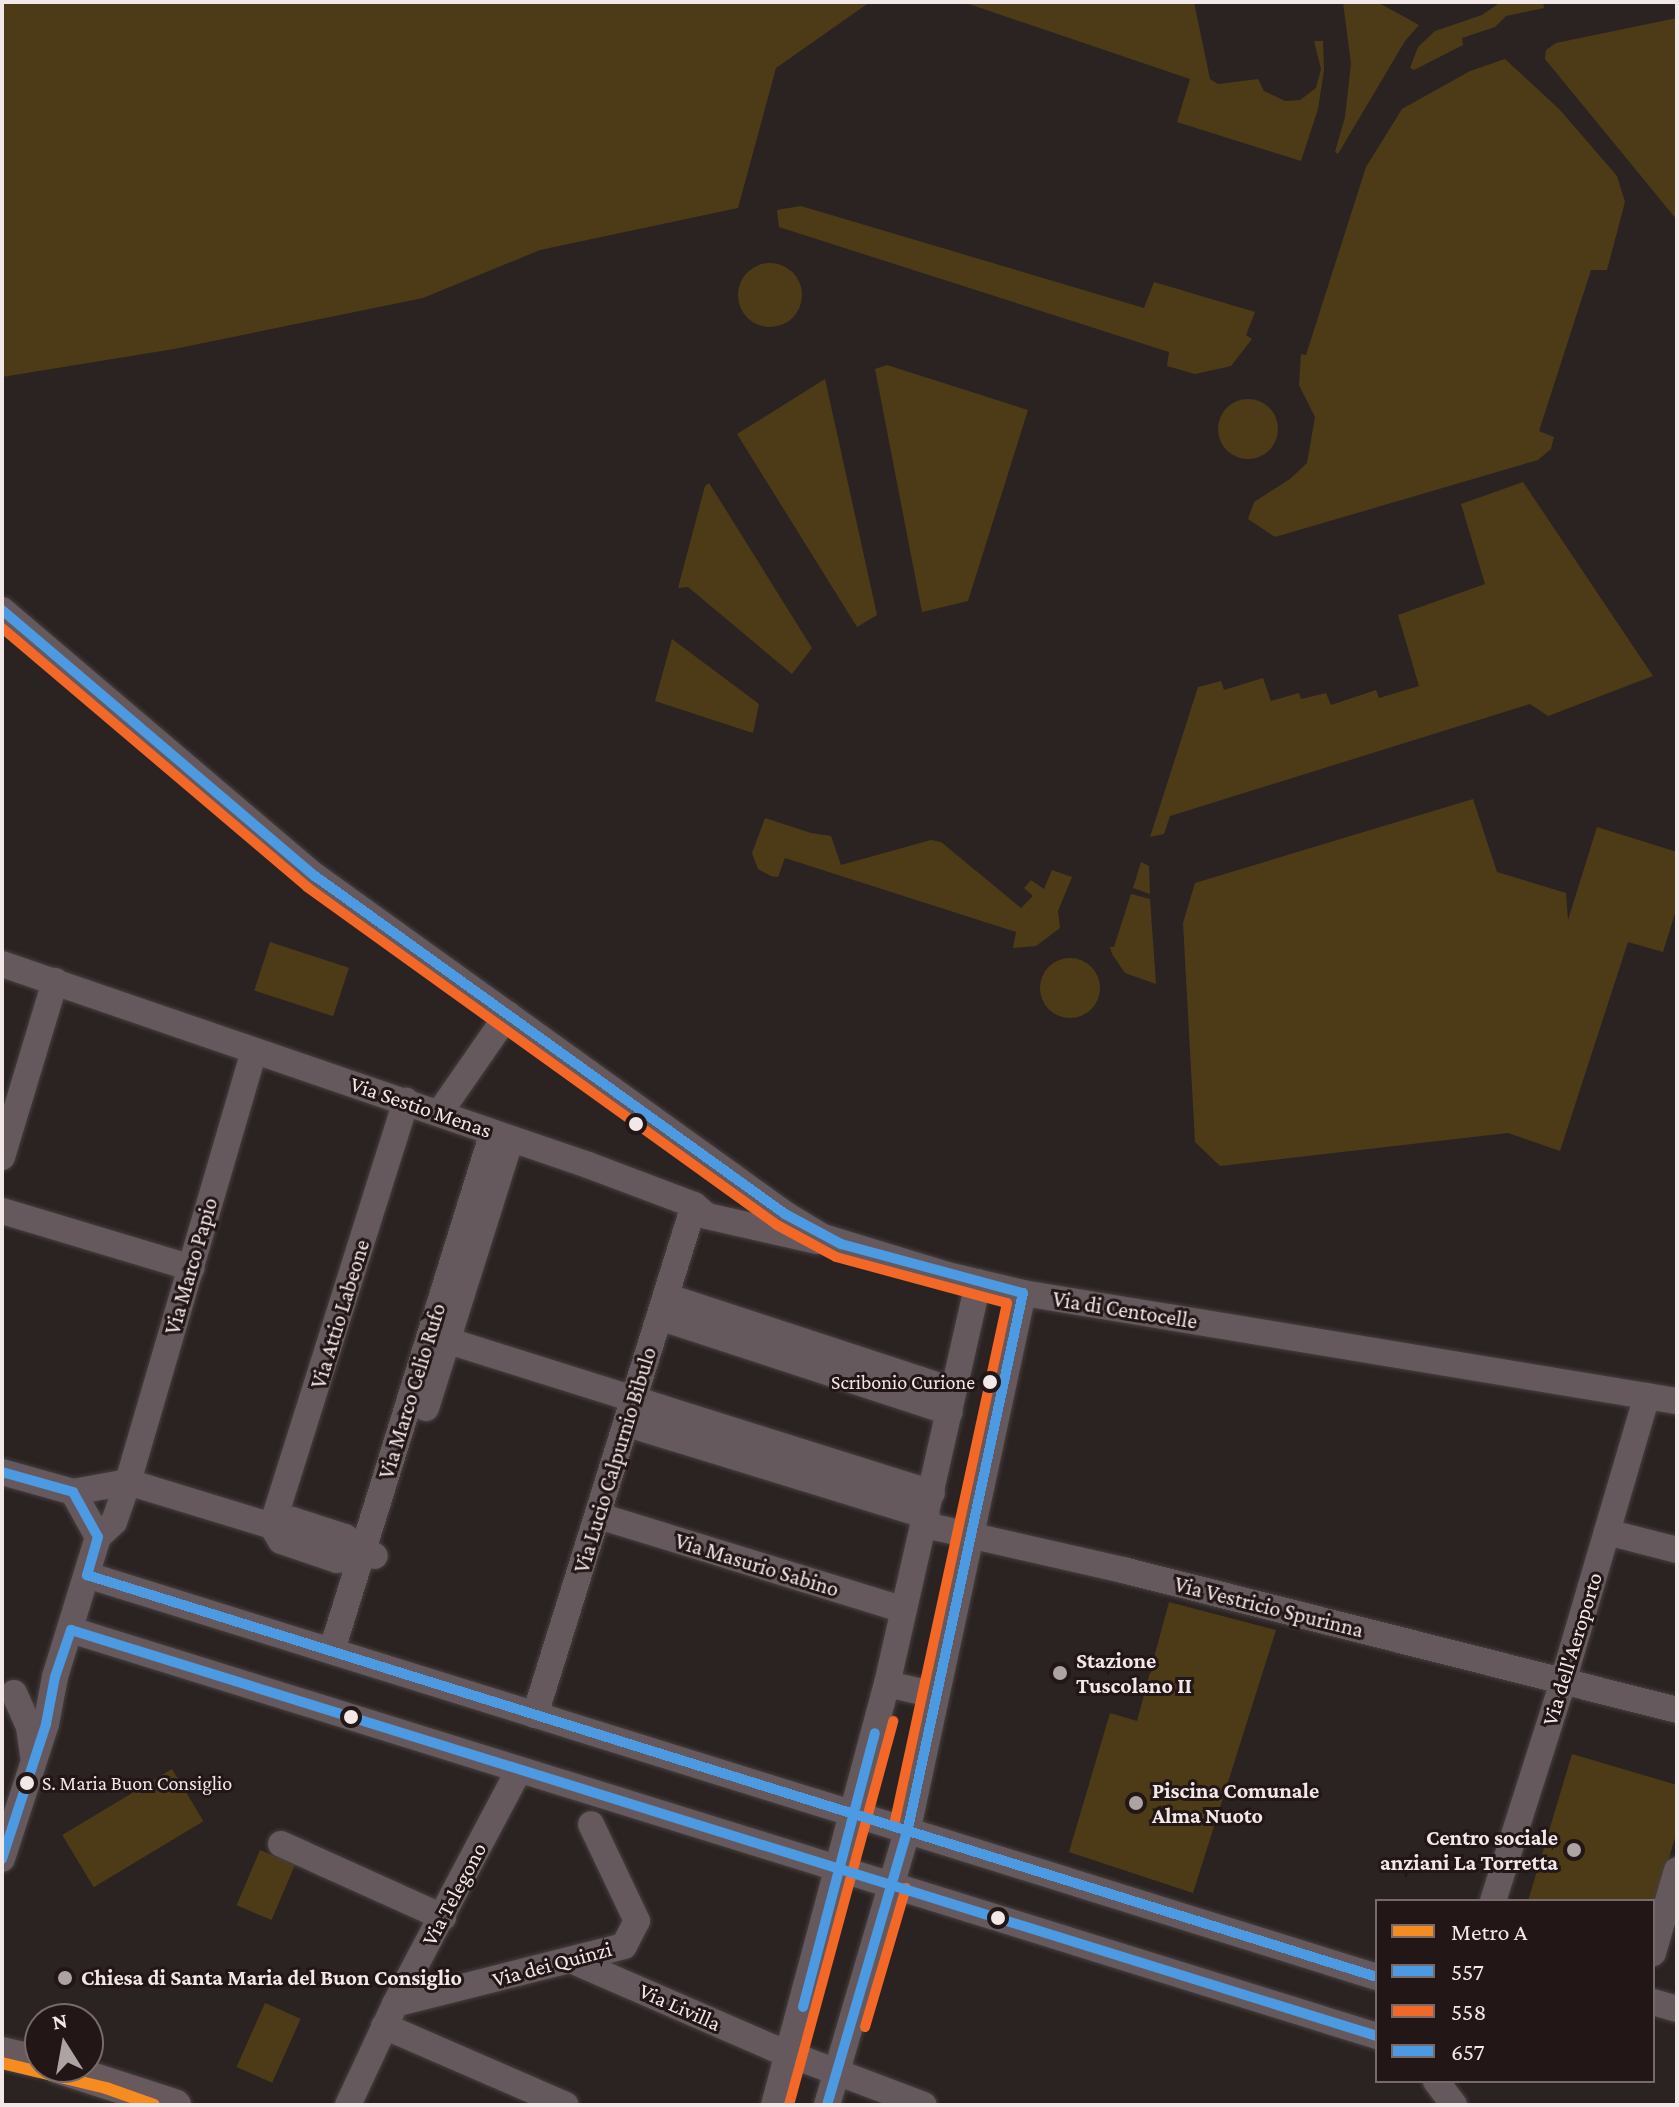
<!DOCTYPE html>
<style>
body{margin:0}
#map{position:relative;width:1679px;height:2107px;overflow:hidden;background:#2a2322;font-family:"Crimson Pro",serif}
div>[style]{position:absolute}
.green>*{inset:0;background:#4d3b17;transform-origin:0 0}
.round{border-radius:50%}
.roads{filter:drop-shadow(0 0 2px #453f3e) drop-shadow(0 0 2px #453f3e)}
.minor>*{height:26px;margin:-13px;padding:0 13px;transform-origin:13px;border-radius:13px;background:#66595e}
.major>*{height:32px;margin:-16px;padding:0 16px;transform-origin:16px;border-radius:16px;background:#67595e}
.bus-1>*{height:10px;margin:-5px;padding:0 5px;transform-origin:5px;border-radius:5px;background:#4c9ae2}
.bus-2>*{height:10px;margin:-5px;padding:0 5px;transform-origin:5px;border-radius:5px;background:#f36827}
.bus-3>*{height:10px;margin:-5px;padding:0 5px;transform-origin:5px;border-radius:5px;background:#4c9ae2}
.metro-1>*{height:12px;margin:-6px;padding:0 6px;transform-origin:6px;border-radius:6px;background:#f68b1f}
.dots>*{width:22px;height:22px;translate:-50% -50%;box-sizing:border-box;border:4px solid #231616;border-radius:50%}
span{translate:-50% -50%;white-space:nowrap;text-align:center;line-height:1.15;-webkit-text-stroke:6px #231616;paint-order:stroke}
.bus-label{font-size:20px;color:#f2e8e7}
.right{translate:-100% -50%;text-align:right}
.left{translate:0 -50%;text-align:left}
.street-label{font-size:22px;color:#f2e8e7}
.poi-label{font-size:22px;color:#f2e8e7;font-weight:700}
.frame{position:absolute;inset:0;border:4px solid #f2e8e7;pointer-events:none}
.legend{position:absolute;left:1375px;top:1899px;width:280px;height:184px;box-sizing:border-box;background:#231616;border:2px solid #766a6a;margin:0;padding:10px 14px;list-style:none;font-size:24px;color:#f2e8e7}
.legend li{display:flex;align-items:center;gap:16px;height:40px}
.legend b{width:40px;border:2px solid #766a6a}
.north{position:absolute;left:24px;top:2003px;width:80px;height:80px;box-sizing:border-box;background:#231616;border:2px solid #766a6a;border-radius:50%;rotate:349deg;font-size:22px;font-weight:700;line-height:32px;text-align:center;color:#f2e8e7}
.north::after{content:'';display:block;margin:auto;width:28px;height:36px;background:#aca3a2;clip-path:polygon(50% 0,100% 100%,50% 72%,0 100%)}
</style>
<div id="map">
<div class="green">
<div style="clip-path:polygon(2px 2px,870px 2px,776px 68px,738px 208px,540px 250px,423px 298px,174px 349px,2px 377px)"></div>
<div style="clip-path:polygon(963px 2px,1194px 2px,1210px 79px,1218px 84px,1258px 79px,1264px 91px,1285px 101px,1300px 100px,1316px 88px,1321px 69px,1314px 41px,1323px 41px,1324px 70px,1318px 109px,1301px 161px,1177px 122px,1190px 79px)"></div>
<div style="clip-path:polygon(1343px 2px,1377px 2px,1419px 25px,1405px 41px,1338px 154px,1335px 152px,1345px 117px,1351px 64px)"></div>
<div style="clip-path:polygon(1501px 2px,1543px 2px,1544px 8px,1506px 16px,1495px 27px,1462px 38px,1463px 45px,1414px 70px,1410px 68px,1418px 47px,1435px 31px,1482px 15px)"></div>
<div style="clip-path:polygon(1677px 18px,1677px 220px,1545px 59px,1546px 50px,1556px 43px)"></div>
<div style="clip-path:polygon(1505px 59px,1560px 110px,1617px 176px,1625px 202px,1607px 270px,1591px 270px,1539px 431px,1554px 437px,1551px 449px,1538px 460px,1275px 537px,1248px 519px,1254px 502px,1290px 479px,1307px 463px,1315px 417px,1299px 385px,1301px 354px,1306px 355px,1366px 167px,1402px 109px,1470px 71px)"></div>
<div style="clip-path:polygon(801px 206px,1144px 308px,1154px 282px,1255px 312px,1246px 335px,1252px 339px,1231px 366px,1195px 374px,1167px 366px,1169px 352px,779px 227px,777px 210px)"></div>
<div class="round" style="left:738px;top:263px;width:64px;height:64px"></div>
<div style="clip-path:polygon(887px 365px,1028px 410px,968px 601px,922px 612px,875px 369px)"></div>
<div style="clip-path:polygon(825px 379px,877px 615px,857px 627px,737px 434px)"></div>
<div class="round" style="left:1218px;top:399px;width:60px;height:60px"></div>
<div style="clip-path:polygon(1523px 482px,1653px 676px,1548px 716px,1530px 704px,1170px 816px,1164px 834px,1150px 837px,1198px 687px,1221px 681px,1224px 690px,1263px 678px,1271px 701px,1299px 693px,1301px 699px,1326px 693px,1331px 705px,1376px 690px,1379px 698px,1419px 686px,1398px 615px,1485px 584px,1461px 504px)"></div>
<div style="clip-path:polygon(709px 483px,812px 648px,792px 674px,688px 587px,678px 588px,705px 486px)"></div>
<div style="clip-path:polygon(672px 639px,759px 704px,753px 733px,655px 701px)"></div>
<div style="clip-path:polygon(1473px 799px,1497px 872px,1566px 893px,1568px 920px,1597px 827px,1677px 852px,1677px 907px,1663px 952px,1628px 942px,1560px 1151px,1508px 1133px,1220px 1166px,1195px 1142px,1183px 923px,1195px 883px)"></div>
<div style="clip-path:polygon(765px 818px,811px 833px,831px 836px,841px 865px,931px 840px,941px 842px,1021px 908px,1033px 896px,1024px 888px,1031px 880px,1044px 889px,1052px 870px,1072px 877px,1058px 911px,1060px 928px,1036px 946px,1013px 948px,1016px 932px,785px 858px,778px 877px,771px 876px,758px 869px,752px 853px)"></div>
<div style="clip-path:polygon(1141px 862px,1149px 866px,1150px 894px,1133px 888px)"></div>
<div style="clip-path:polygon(1131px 894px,1150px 899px,1156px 984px,1125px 973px,1112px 954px,1110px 947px,1114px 947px)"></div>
<div style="left:270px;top:942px;width:83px;height:51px;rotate:18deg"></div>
<div class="round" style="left:1040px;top:958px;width:60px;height:60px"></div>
<div style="clip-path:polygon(1169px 1602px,1276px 1630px,1193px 1893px,1069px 1852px,1110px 1713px,1137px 1721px)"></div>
<div style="clip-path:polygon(1572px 1754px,1677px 1785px,1677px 1831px,1653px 1912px,1653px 1901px,1528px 1901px)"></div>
<div style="left:172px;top:1769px;width:61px;height:128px;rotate:59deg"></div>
<div style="left:260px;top:1850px;width:38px;height:60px;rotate:23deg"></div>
<div style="left:265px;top:2003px;width:39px;height:70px;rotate:24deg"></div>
</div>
<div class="roads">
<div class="minor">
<div style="left:2px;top:610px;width:411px;rotate:40.4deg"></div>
<div style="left:315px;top:876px;width:579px;rotate:35.72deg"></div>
<div style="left:785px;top:1214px;width:44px;rotate:31.2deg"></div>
<div style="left:823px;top:1237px;width:130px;rotate:17deg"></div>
<div style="left:947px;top:1275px;width:78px;rotate:13.3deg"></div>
<div style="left:1023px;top:1293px;width:663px;rotate:9.38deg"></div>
<div style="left:2px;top:964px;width:620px;rotate:18.93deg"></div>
<div style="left:588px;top:1165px;width:113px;rotate:20.7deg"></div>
<div style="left:694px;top:1205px;width:17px;rotate:40deg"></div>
<div style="left:707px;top:1216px;width:113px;rotate:12.8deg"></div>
<div style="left:254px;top:1051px;width:449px;rotate:106.3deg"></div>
<div style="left:128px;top:1482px;width:151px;rotate:17deg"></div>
<div style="left:272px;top:1526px;width:17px;rotate:59deg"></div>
<div style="left:281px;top:1541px;width:59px;rotate:18.7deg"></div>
<div style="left:337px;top:1560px;width:27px;rotate:-15deg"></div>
<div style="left:440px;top:1112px;width:119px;rotate:-55.2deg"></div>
<div style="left:2px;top:1157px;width:184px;rotate:-73.2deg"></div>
<div style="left:2px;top:1211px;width:198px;rotate:16.7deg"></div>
<div style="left:681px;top:1301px;width:287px;rotate:18.2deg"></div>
<div style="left:674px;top:1322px;width:290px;rotate:18.1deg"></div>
<div style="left:433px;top:1336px;width:523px;rotate:17.47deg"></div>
<div style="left:426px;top:1408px;width:282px;rotate:-72.5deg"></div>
<div style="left:641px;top:1428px;width:299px;rotate:17.1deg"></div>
<div style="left:2px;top:1472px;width:74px;rotate:15.7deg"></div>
<div style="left:73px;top:1492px;width:51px;rotate:60.9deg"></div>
<div style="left:98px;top:1537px;width:146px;rotate:107.1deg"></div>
<div style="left:55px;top:1677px;width:48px;rotate:100.8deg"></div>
<div style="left:46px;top:1724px;width:142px;rotate:108.1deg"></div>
<div style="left:73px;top:1492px;width:56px;rotate:-10.3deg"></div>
<div style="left:128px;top:1482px;width:42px;rotate:109.3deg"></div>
<div style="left:114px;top:1522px;width:22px;rotate:137deg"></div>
<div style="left:599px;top:1516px;width:317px;rotate:17.1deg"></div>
<div style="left:925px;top:1525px;width:203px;rotate:12.8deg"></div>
<div style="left:1123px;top:1570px;width:571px;rotate:14.18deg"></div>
<div style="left:272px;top:1526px;width:446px;rotate:-72.5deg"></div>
<div style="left:272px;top:1526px;width:21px;rotate:-17deg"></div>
<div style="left:292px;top:1520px;width:56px;rotate:17.8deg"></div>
<div style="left:345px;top:1537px;width:24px;rotate:42deg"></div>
<div style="left:363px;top:1553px;width:12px;rotate:14deg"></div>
<div style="left:1607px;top:1532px;width:72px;rotate:14.4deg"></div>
<div style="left:87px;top:1575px;width:1351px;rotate:17.31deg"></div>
<div style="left:71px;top:1630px;width:1368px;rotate:17.27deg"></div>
<div style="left:332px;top:1650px;width:542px;rotate:-72.73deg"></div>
<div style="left:887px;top:1684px;width:50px;rotate:12.7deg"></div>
<div style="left:14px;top:1693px;width:37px;rotate:66deg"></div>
<div style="left:29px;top:1727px;width:30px;rotate:82deg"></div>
<div style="left:535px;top:1715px;width:534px;rotate:-72.68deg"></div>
<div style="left:281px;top:1844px;width:178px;rotate:24.3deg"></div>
<div style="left:1493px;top:1901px;width:231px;rotate:-72.3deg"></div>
<div style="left:1563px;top:1681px;width:297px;rotate:-73.6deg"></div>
<div style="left:1653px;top:1953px;width:86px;rotate:-73.9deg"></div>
<div style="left:571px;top:1960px;width:220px;rotate:23.5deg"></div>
<div style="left:773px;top:2048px;width:161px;rotate:20.7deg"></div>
<div style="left:1653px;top:2002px;width:25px;rotate:16deg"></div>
<div style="left:395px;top:2004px;width:236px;rotate:-14.2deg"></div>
<div style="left:624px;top:1946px;width:28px;rotate:-63deg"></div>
<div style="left:637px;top:1921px;width:107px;rotate:-115.4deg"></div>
<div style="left:384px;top:2026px;width:198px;rotate:23.5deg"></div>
<div style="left:1436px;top:2081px;width:30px;rotate:53deg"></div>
<div style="left:348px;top:2105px;width:111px;rotate:-65deg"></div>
<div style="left:395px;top:2004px;width:265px;rotate:-62.1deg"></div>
<div style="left:774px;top:2105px;width:436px;rotate:-75deg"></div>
<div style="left:887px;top:1684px;width:412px;rotate:-77.2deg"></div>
<div style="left:827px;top:2105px;width:289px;rotate:-73.7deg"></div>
<div style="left:908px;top:1828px;width:547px;rotate:-77.87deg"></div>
</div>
<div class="major">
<div style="left:2px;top:2053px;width:39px;rotate:13deg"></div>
<div style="left:57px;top:2067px;width:124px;rotate:17.9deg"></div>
</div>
</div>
<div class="bus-1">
<div style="left:2px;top:610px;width:411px;rotate:40.4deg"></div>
<div style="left:315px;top:876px;width:579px;rotate:35.72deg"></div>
<div style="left:785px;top:1214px;width:64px;rotate:28.2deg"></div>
<div style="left:841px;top:1244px;width:188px;rotate:15.1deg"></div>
<div style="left:1023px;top:1293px;width:547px;rotate:102.13deg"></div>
<div style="left:908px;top:1828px;width:289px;rotate:106.3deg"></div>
<div style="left:803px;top:2007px;width:283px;rotate:-75.3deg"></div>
</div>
<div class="bus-2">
<div style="left:2px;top:628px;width:400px;rotate:40.3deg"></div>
<div style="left:307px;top:887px;width:579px;rotate:35.72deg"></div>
<div style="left:777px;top:1225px;width:67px;rotate:28.5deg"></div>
<div style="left:836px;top:1257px;width:177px;rotate:15.1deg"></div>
<div style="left:1007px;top:1303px;width:534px;rotate:102.21deg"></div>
<div style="left:865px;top:2027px;width:145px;rotate:-73.6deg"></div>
<div style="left:789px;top:2105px;width:398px;rotate:-74.8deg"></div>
</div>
<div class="bus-3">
<div style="left:2px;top:1472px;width:74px;rotate:15.7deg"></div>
<div style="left:73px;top:1492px;width:51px;rotate:60.9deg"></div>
<div style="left:98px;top:1537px;width:40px;rotate:106deg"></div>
<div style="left:87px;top:1575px;width:1351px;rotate:17.31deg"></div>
<div style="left:2px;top:1859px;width:142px;rotate:-71.9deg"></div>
<div style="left:46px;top:1724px;width:48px;rotate:-79.2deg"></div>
<div style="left:55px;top:1677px;width:50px;rotate:-71.2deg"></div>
<div style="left:71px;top:1630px;width:1368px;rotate:17.27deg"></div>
</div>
<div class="metro-1">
<div style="left:2px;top:2063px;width:107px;rotate:13.5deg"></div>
<div style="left:106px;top:2088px;width:51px;rotate:19.5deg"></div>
</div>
<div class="dots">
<div style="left:636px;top:1124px;background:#f2e8e7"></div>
<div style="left:990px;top:1382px;background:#f2e8e7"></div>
<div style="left:1060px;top:1673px;background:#aca3a2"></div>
<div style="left:351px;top:1717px;background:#f2e8e7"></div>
<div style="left:27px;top:1783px;background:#f2e8e7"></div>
<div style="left:1136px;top:1803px;background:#aca3a2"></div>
<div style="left:1574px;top:1850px;background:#aca3a2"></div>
<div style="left:998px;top:1918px;background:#f2e8e7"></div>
<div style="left:65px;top:1978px;background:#aca3a2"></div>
</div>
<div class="bus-label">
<span class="right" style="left:975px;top:1382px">Scribonio Curione</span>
<span class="left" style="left:42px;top:1783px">S. Maria Buon Consiglio</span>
</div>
<div class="street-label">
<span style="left:421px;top:1107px;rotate:19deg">Via Sestio Menas</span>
<span style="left:191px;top:1266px;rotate:-74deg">Via Marco Papio</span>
<span style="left:1125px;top:1310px;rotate:9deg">Via di Centocelle</span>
<span style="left:340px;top:1314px;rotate:-73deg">Via Attio Labeone</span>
<span style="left:412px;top:1391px;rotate:-73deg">Via Marco Celio Rufo</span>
<span style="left:615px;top:1460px;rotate:-73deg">Via Lucio Calpurnio Bibulo</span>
<span style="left:757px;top:1565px;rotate:17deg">Via Masurio Sabino</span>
<span style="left:1269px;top:1607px;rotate:14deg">Via Vestricio Spurinna</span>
<span style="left:1572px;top:1649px;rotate:-73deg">Via dell'Aeroporto</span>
<span style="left:454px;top:1894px;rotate:-62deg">Via Telegono</span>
<span style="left:552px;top:1964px;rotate:-15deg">Via dei Quinzi</span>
<span style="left:680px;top:2007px;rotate:24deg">Via Livilla</span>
</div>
<div class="poi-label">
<span class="left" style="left:1076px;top:1673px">Stazione<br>Tuscolano II</span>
<span class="left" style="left:1152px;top:1803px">Piscina Comunale<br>Alma Nuoto</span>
<span class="right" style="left:1558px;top:1850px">Centro sociale<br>anziani La Torretta</span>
<span class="left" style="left:81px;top:1978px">Chiesa di Santa Maria del Buon Consiglio</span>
</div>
<div class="frame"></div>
<ul class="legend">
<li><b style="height:10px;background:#f68b1f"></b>Metro A</li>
<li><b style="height:10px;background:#4c9ae2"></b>557</li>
<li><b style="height:10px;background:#f36827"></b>558</li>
<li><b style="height:10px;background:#4c9ae2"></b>657</li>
</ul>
<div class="north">N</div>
</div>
